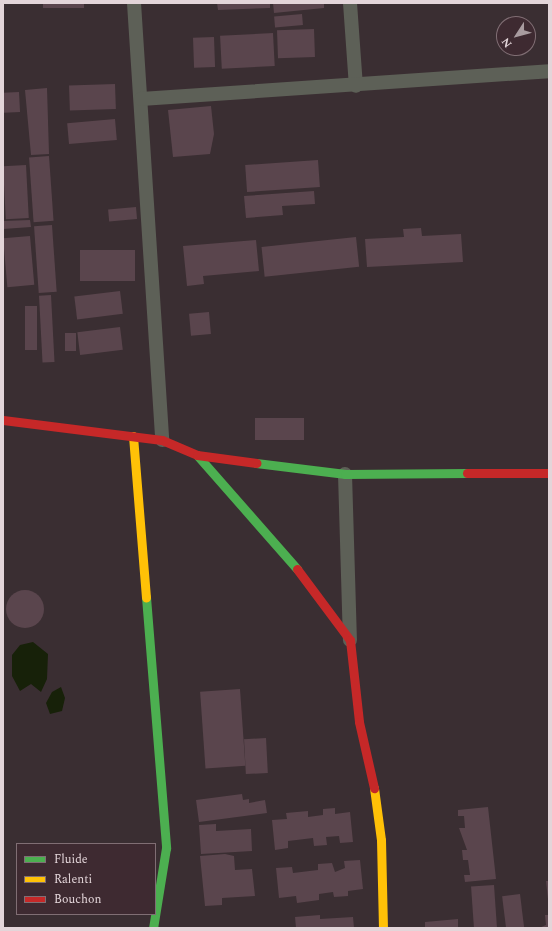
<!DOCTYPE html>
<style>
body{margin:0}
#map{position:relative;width:552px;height:931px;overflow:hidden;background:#3a2e32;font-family:Spectral,serif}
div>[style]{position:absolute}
.water>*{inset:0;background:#172109}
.building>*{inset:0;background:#5a454d;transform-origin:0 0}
.round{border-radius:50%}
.street>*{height:14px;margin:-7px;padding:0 7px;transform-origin:7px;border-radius:7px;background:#5d6057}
.fast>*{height:9px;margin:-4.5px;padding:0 4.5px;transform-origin:4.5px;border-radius:4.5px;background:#4caf50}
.slow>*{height:9px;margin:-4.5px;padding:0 4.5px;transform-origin:4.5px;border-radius:4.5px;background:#ffc107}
.jam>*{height:9px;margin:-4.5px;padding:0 4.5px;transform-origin:4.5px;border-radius:4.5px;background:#c62828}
span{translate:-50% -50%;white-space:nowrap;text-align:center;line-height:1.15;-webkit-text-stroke:3px #3e2a31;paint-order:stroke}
.frame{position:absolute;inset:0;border:4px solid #e3d5d9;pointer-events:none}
.legend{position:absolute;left:16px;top:843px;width:140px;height:72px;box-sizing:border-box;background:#3e2a31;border:1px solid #806e74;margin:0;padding:5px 7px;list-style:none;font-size:12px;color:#e3d5d9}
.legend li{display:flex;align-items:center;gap:8px;height:20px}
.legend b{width:20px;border:1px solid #806e74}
.north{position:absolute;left:496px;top:16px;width:40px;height:40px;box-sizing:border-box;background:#3e2a31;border:1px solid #806e74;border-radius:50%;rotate:234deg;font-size:11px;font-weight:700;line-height:16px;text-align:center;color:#e3d5d9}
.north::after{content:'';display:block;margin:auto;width:14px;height:18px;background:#a89b9f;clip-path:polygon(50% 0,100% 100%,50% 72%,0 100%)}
</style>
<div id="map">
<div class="water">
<div style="clip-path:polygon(33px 642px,48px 654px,47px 679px,41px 692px,31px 684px,20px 691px,12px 676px,12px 655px,20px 645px)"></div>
<div style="clip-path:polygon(61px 687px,65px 698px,62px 711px,50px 714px,46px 703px,52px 692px)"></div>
</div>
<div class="building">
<div style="left:43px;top:3px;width:41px;height:5px"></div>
<div style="clip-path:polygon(217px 3px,270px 3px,270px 8px,218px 10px)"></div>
<div style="clip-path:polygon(273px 3px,324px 3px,324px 8px,274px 13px)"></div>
<div style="left:302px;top:14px;width:11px;height:28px;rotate:85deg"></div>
<div style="left:314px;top:29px;width:28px;height:37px;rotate:88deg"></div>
<div style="left:273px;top:33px;width:33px;height:53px;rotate:87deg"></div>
<div style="left:214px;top:37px;width:30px;height:21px;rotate:88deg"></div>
<div style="left:115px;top:84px;width:25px;height:46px;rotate:88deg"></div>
<div style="clip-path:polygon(47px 88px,49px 154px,31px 155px,25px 90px)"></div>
<div style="left:19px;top:92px;width:20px;height:16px;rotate:87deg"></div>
<div style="clip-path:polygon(211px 106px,214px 134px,210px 154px,173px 157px,168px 110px)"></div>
<div style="left:115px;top:119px;width:21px;height:48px;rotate:85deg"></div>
<div style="left:49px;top:156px;width:65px;height:20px;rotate:86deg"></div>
<div style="left:318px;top:160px;width:27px;height:73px;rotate:86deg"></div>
<div style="left:26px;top:165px;width:53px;height:23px;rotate:87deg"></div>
<div style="clip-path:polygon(314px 191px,315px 204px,282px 206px,283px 215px,246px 218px,244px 196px)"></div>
<div style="left:136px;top:207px;width:12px;height:28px;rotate:85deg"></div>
<div style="clip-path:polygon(30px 220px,31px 227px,3px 229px,3px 221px)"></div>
<div style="left:52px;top:225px;width:67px;height:18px;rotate:86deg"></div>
<div style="clip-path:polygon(421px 228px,422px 236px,461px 234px,463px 262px,367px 267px,365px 239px,404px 237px,403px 229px)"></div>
<div style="left:30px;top:236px;width:49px;height:27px;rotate:85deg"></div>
<div style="left:356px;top:237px;width:30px;height:95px;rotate:84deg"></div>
<div style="clip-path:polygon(256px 240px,259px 271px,203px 276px,204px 284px,187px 286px,183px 246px)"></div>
<div style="left:135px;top:250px;width:31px;height:55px;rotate:90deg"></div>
<div style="left:120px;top:291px;width:23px;height:46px;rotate:83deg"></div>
<div style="left:51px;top:295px;width:67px;height:12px;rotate:87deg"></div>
<div style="left:25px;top:306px;width:12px;height:44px"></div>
<div style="left:209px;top:312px;width:22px;height:20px;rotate:85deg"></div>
<div style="left:120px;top:327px;width:23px;height:43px;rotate:83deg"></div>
<div style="left:65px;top:333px;width:11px;height:18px"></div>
<div style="left:255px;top:418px;width:49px;height:22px"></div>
<div class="round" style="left:6px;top:590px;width:38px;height:38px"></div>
<div style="left:240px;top:689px;width:77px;height:40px;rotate:86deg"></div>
<div style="left:266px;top:738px;width:35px;height:22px;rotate:87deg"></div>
<div style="clip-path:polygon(242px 794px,243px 800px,249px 799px,249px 803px,265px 800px,267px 813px,199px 822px,196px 800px)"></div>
<div style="clip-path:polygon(488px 807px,496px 879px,465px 882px,464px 875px,470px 875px,468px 860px,463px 860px,462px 850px,467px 850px,459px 828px,465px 828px,464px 816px,458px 816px,458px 810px)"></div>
<div style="clip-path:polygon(335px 808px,335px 814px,350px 812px,353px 842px,340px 843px,339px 836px,326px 837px,327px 845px,314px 846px,313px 838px,288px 841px,288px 848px,275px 850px,272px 820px,287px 819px,286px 813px,308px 811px,308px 817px,323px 815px,323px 809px)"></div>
<div style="clip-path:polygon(216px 824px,216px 831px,251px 829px,252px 851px,201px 854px,199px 825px)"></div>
<div style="clip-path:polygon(225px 854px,234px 856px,235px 870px,252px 869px,255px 896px,222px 898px,222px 905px,205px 906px,200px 856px)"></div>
<div style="clip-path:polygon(360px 860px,363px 889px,348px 891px,348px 896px,334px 897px,333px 892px,319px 894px,319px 900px,297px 903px,296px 896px,279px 898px,276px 868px,292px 867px,293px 873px,318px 870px,318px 864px,332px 863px,335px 872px,345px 868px,344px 861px)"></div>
<div style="clip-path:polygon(546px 881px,549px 881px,549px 899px,548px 899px)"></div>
<div style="left:494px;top:885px;width:43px;height:23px;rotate:86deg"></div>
<div style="left:520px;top:894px;width:34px;height:18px;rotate:83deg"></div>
<div style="clip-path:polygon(320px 915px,320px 919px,353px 917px,354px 928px,296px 928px,295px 917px)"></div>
<div style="clip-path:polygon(545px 915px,549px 915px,549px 928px,539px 928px,546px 925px)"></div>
<div style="clip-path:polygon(458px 919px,458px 928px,425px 928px,425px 922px)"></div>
</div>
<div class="street">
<div style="left:134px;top:3px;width:438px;rotate:86.3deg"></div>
<div style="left:350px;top:3px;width:83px;rotate:85.9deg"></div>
<div style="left:141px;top:99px;width:409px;rotate:-3.9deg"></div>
<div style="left:345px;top:474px;width:166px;rotate:88.3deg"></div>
</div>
<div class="fast">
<div style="left:197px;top:455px;width:152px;rotate:48.7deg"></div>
<div style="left:256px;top:463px;width:90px;rotate:7deg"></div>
<div style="left:345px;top:474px;width:122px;rotate:-0.5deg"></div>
<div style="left:146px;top:597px;width:252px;rotate:85.4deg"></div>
<div style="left:166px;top:848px;width:81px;rotate:99.2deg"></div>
</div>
<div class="slow">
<div style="left:133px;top:436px;width:162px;rotate:85.4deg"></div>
<div style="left:374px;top:788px;width:52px;rotate:82.3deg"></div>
<div style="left:381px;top:840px;width:88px;rotate:88.7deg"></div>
</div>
<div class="jam">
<div style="left:3px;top:420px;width:160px;rotate:7.2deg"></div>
<div style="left:162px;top:440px;width:38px;rotate:23deg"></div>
<div style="left:197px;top:455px;width:60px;rotate:7.7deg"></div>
<div style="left:467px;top:473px;width:82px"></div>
<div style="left:297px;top:569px;width:89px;rotate:53.3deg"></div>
<div style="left:350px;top:640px;width:82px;rotate:83.7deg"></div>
<div style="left:359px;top:722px;width:68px;rotate:77.2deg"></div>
</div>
<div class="frame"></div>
<ul class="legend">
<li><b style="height:5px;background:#4caf50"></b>Fluide</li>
<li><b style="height:5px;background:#ffc107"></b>Ralenti</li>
<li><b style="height:5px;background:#c62828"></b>Bouchon</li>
</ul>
<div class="north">N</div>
</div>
